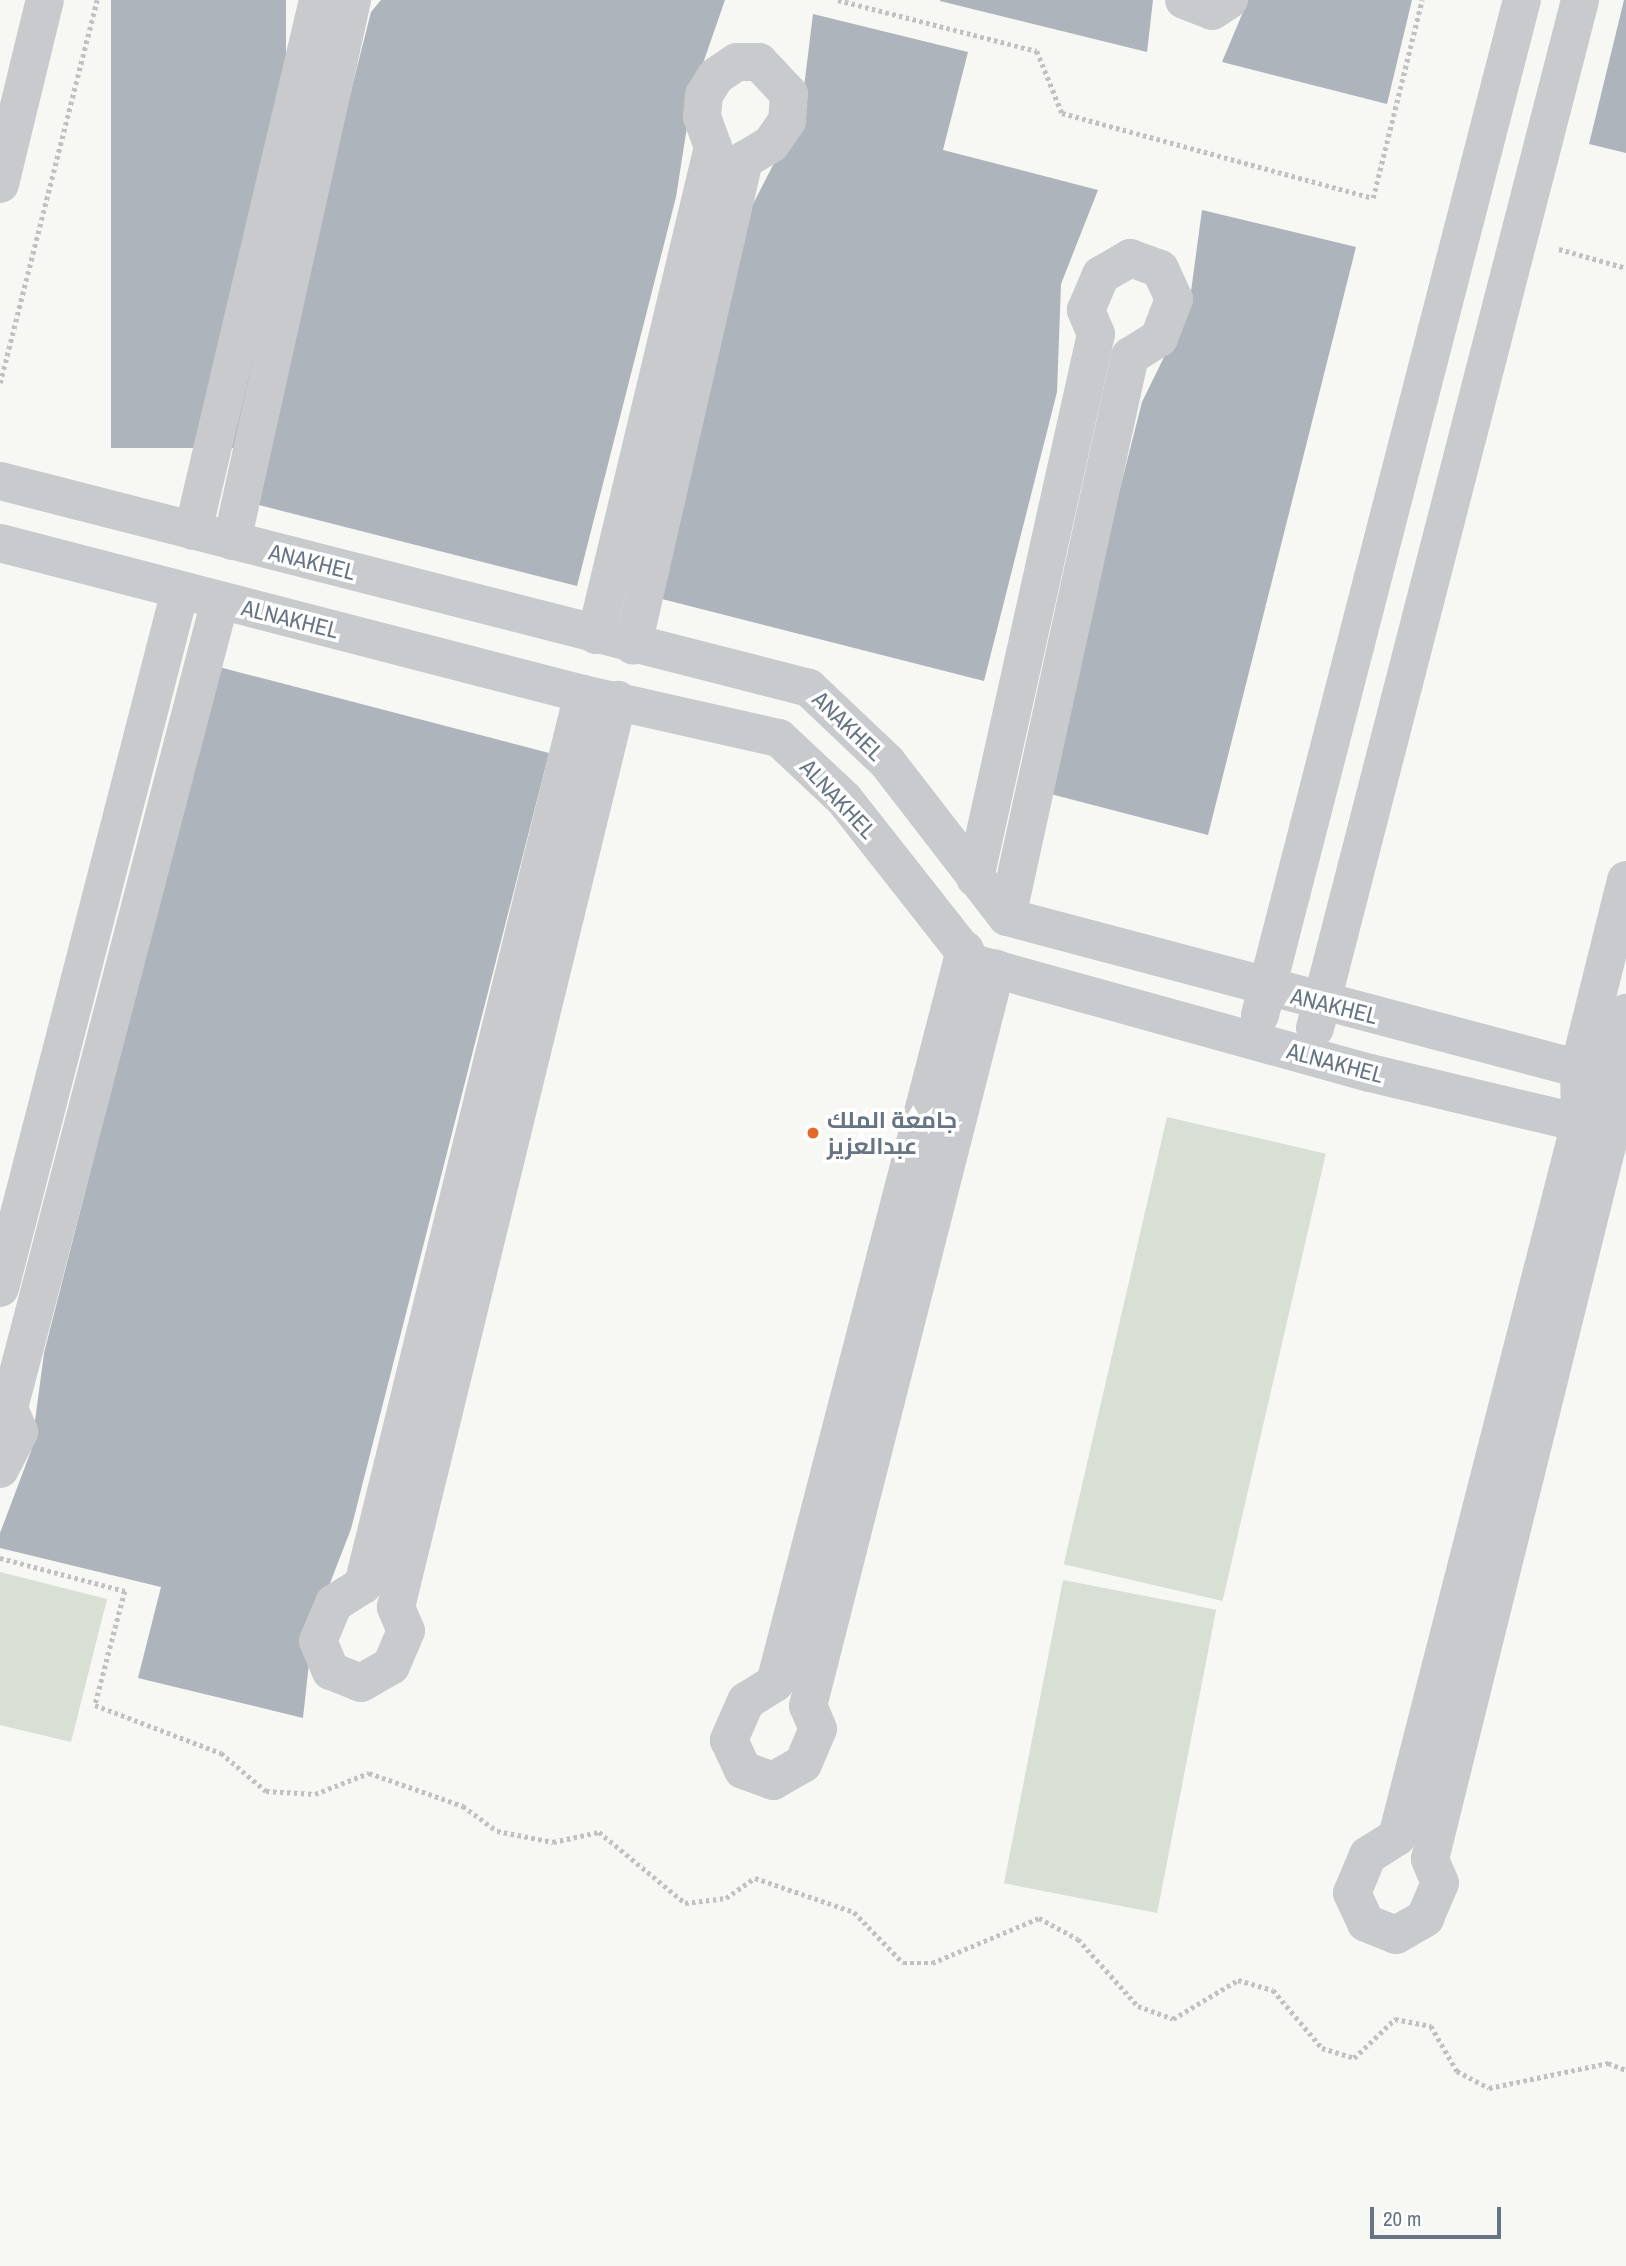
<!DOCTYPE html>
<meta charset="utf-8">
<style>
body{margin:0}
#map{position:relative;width:1626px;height:2266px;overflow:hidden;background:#f7f7f4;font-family:"Archivo Narrow",Cairo,sans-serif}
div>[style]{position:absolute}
.green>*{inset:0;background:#d8dfd5;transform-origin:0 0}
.building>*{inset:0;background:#aeb4bb;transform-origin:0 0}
.path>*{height:4.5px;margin-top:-2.25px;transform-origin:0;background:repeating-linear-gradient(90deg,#bfc1c3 0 3.5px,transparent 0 7px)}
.minor>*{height:38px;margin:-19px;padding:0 19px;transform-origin:19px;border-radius:19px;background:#c8cace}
.dots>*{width:19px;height:19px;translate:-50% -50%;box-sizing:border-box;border:4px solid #fff;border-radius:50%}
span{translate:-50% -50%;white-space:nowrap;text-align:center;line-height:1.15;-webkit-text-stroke:7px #fff;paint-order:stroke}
.street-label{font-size:23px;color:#667485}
.poi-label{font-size:23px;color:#667485;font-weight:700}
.left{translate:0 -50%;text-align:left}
.scale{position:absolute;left:1370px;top:2207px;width:131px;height:32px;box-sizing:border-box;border:4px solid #667485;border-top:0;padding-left:9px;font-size:21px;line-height:24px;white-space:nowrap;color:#667485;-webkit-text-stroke:5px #fff;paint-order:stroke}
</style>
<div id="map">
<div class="green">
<div style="left:1167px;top:1117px;width:163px;height:459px;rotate:13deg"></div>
<div style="clip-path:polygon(0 1572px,107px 1599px,71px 1742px,0 1725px)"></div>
<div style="left:1063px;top:1580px;width:156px;height:309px;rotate:11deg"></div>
</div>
<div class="building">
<div style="left:111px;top:0;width:175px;height:448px"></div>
<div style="clip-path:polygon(381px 0,725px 0,692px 95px,676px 197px,577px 586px,247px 502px,371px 12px)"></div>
<div style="clip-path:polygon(940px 0,1153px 0,1147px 52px,940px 1px)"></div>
<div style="clip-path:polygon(1248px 0,1412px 0,1387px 104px,1222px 62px)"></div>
<div style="clip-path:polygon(1624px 0,1626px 0,1626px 153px,1589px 144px)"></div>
<div style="clip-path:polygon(813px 14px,968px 52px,943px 150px,1098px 190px,1061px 284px,1057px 392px,984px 681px,654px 597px,752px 206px,801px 111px)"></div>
<div style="clip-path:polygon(1202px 210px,1356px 247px,1208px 835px,1043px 792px,1142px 402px,1189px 306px)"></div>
<div style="clip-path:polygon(219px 667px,549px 753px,351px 1529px,313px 1627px,303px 1718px,138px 1678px,161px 1587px,0 1548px,0 1533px,31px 1451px,44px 1353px)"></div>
</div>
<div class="path">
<div style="left:838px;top:0;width:205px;rotate:14.4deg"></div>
<div style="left:1037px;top:51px;width:67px;rotate:68deg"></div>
<div style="left:1062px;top:113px;width:322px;rotate:15.3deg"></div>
<div style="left:1373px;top:198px;width:204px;rotate:-76.1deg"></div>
<div style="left:1559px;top:249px;width:70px;rotate:15.8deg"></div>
<div style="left:0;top:383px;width:395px;rotate:-75.8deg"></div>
<div style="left:0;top:1558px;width:129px;rotate:14.8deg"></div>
<div style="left:125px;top:1591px;width:118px;rotate:104.7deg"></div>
<div style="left:95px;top:1705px;width:135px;rotate:20.9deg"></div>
<div style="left:221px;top:1753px;width:59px;rotate:40.2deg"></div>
<div style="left:266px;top:1791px;width:49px;rotate:3.5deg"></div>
<div style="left:315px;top:1794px;width:58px;rotate:-21.3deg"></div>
<div style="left:369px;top:1773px;width:100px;rotate:19.3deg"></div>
<div style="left:463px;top:1806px;width:42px;rotate:36.3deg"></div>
<div style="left:497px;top:1831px;width:57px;rotate:11.1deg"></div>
<div style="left:553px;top:1842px;width:47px;rotate:-12.3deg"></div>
<div style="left:599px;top:1832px;width:112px;rotate:39.5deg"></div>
<div style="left:685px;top:1903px;width:41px;rotate:-7deg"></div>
<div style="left:726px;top:1898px;width:35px;rotate:-35deg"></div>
<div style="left:755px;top:1878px;width:105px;rotate:19deg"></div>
<div style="left:854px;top:1912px;width:71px;rotate:46.1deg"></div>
<div style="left:903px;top:1963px;width:29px"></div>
<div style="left:932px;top:1963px;width:116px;rotate:-22.8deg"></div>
<div style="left:1039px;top:1918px;width:44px;rotate:28.3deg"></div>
<div style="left:1078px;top:1939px;width:90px;rotate:48.2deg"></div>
<div style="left:1138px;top:2006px;width:37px;rotate:20deg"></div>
<div style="left:1173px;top:2019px;width:76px;rotate:-31deg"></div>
<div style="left:1238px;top:1980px;width:36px;rotate:16deg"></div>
<div style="left:1273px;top:1990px;width:76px;rotate:49.8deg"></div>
<div style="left:1322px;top:2048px;width:34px;rotate:17deg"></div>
<div style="left:1354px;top:2058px;width:57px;rotate:-43.6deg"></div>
<div style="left:1395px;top:2019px;width:37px;rotate:11deg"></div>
<div style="left:1431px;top:2026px;width:52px;rotate:60deg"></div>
<div style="left:1457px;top:2071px;width:36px;rotate:28deg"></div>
<div style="left:1489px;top:2088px;width:122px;rotate:-11.9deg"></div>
<div style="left:1608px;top:2063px;width:19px;rotate:21deg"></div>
</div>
<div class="minor">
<div style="left:1184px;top:0;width:30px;rotate:21deg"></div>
<div style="left:1212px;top:11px;width:20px;rotate:-33deg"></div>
<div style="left:0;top:184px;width:189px;rotate:-76.3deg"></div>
<div style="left:0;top:481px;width:835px;rotate:14.35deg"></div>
<div style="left:809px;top:688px;width:108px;rotate:43.5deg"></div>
<div style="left:887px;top:762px;width:196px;rotate:52.3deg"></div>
<div style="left:1007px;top:917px;width:617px;rotate:14.85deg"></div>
<div style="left:193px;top:531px;width:546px;rotate:-76.75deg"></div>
<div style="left:232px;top:541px;width:554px;rotate:-77.49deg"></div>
<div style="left:0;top:543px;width:602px;rotate:14.52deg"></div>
<div style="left:583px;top:694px;width:201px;rotate:12.7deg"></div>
<div style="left:779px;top:738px;width:89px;rotate:43.2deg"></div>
<div style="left:844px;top:799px;width:209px;rotate:51.8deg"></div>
<div style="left:973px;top:963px;width:412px;rotate:15.5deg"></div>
<div style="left:1370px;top:1073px;width:242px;rotate:13.4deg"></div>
<div style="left:596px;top:635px;width:502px;rotate:-76.52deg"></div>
<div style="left:713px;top:147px;width:32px;rotate:-110deg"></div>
<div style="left:702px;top:117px;width:22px;rotate:-85deg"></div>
<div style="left:704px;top:95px;width:22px;rotate:-58deg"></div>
<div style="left:716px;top:76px;width:25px;rotate:-34deg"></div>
<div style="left:737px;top:62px;width:22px"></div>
<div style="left:759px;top:62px;width:44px;rotate:46.8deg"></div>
<div style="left:789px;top:94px;width:27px;rotate:94deg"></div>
<div style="left:787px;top:121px;width:28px;rotate:125deg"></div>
<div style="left:771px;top:144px;width:31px;rotate:149deg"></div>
<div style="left:744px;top:160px;width:498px;rotate:102.9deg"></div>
<div style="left:583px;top:694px;width:918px;rotate:103.87deg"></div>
<div style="left:363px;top:1585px;width:34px;rotate:148deg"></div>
<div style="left:334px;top:1603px;width:41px;rotate:112.8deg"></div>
<div style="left:318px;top:1641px;width:33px;rotate:67deg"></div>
<div style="left:331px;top:1671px;width:32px;rotate:22deg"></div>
<div style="left:361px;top:1683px;width:34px;rotate:-30deg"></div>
<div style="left:391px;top:1666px;width:38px;rotate:-67deg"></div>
<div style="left:406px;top:1631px;width:26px;rotate:-113deg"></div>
<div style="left:396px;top:1607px;width:934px;rotate:-76.25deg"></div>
<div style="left:975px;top:878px;width:557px;rotate:-77.46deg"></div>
<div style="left:1096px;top:334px;width:26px;rotate:-113deg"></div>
<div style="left:1086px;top:310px;width:38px;rotate:-67deg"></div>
<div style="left:1101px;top:275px;width:34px;rotate:-30deg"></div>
<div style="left:1130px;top:258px;width:32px;rotate:20deg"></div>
<div style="left:1160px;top:269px;width:33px;rotate:65deg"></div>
<div style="left:1174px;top:299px;width:42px;rotate:111deg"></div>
<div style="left:1159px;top:338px;width:34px;rotate:148deg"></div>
<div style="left:1130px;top:356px;width:574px;rotate:102.37deg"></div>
<div style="left:1626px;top:880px;width:195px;rotate:104deg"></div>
<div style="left:1579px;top:1069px;width:54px;rotate:88.9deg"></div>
<div style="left:1580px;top:1123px;width:737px;rotate:104.38deg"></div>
<div style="left:1397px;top:1837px;width:34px;rotate:148deg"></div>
<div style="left:1368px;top:1855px;width:41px;rotate:112.8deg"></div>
<div style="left:1352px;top:1893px;width:33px;rotate:65deg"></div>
<div style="left:1366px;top:1923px;width:32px;rotate:22deg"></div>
<div style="left:1396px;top:1935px;width:34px;rotate:-30deg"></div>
<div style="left:1425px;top:1918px;width:38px;rotate:-67deg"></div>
<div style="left:1440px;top:1883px;width:26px;rotate:-113deg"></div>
<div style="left:1430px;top:1859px;width:751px;rotate:-76.06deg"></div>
<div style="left:1611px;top:1130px;width:53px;rotate:-90deg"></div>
<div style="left:1611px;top:1077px;width:66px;rotate:-76.8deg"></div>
<div style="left:965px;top:950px;width:757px;rotate:104.53deg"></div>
<div style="left:775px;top:1683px;width:34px;rotate:148deg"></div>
<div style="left:746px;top:1701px;width:43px;rotate:113.6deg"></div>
<div style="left:729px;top:1740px;width:33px;rotate:65deg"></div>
<div style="left:743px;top:1770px;width:32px;rotate:20deg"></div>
<div style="left:773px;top:1781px;width:34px;rotate:-30deg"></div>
<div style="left:803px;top:1764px;width:38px;rotate:-67deg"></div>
<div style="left:818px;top:1729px;width:25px;rotate:-113deg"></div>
<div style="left:808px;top:1706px;width:761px;rotate:-75.69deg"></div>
<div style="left:1260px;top:1015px;width:1048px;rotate:-75.53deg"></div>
<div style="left:1315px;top:1028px;width:1062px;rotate:-75.54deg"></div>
<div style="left:0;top:1288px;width:720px;rotate:-75.52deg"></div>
<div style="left:0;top:1469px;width:42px;rotate:-62.8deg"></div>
<div style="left:19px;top:1432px;width:26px;rotate:-113deg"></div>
<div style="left:9px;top:1408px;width:834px;rotate:-75.35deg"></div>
</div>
<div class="dots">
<div style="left:813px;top:1133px;background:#e46828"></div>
</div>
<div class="street-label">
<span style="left:312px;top:562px;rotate:14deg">ANAKHEL</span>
<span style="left:290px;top:619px;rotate:14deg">ALNAKHEL</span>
<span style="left:848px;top:726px;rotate:44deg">ANAKHEL</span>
<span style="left:838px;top:799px;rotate:47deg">ALNAKHEL</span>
<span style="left:1334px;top:1006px;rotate:14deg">ANAKHEL</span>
<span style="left:1335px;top:1063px;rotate:15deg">ALNAKHEL</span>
</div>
<div class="poi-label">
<span class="left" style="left:827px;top:1133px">جامعة الملك<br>عبدالعزيز</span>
</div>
<div class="scale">20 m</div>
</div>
